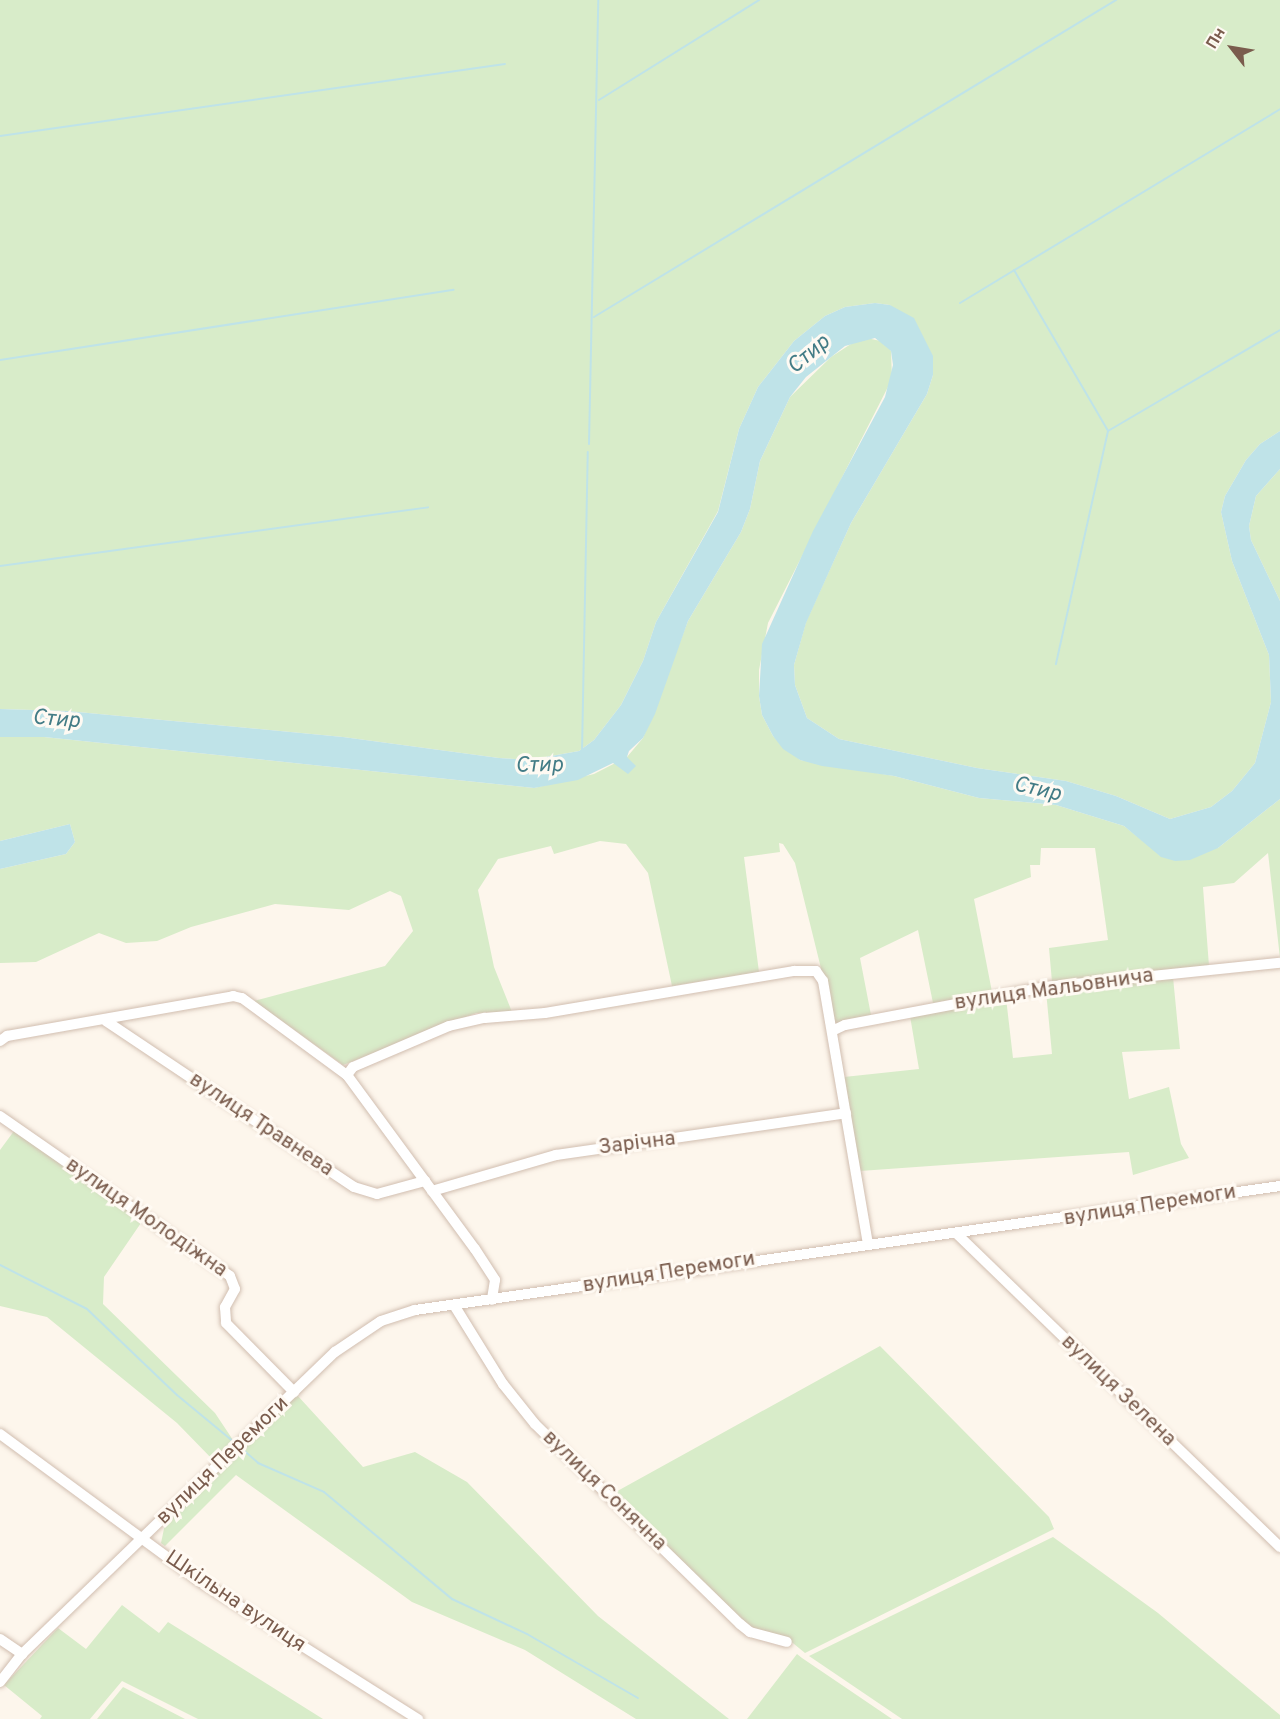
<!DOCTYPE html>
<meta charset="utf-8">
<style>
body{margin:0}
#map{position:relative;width:1280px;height:1719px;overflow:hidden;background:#fdf6ec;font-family:Overpass,sans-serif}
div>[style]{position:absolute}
.green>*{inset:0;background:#d8ecc9}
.water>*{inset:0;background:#bfe3e8}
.stream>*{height:2px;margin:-1px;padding:0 1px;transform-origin:1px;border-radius:1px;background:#bfe3e8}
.roads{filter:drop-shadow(0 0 2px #d1beb0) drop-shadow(0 0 2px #d1beb0)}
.minor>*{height:10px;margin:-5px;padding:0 5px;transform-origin:5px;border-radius:5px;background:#fff}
span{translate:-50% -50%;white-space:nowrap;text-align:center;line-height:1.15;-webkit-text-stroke:6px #fffaf3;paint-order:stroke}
.street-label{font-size:21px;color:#7a5c4d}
.water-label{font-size:22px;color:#437c86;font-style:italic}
.north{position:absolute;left:1202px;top:18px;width:60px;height:60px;-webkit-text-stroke:4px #fffaf3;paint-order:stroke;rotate:301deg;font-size:16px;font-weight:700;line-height:24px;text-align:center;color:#7a5c4d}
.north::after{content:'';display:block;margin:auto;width:21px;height:27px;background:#7a5c4d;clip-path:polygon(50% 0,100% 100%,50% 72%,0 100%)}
</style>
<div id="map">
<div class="green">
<div style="clip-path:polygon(0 0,1280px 0,1280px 431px,1260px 444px,1246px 460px,1225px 496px,1221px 512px,1232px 561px,1269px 655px,1271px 702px,1255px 763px,1232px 791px,1211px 807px,1170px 819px,1116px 796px,1066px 781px,977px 768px,839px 739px,807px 718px,795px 685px,794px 665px,806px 622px,851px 523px,927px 394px,933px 375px,890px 305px,875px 303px,845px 307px,825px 316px,794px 341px,758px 387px,739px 429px,718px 511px,656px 622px,643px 661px,621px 705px,594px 740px,579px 751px,529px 760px,499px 758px,343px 737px,67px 711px,0 709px)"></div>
<div style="clip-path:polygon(867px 338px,885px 342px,891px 351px,892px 379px,768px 623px,759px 670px,759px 696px,762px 715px,773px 736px,800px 760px,894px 776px,979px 798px,1056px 805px,1124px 826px,1149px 846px,1218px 848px,1280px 799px,1280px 958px,1268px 853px,1234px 883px,1203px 887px,1209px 966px,1052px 982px,1049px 948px,1108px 940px,1095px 848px,1041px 848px,1040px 865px,1030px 865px,1031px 877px,974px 899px,992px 992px,933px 1003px,918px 930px,860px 958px,871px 1015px,835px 1025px,795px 863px,783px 844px,779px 843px,780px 852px,744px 857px,759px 972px,672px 986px,648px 873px,626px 844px,600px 841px,554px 854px,551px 846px,498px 859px,478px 890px,494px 967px,512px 1012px,476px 1013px,343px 1065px,254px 1001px,385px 966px,413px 931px,401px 896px,390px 891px,349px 910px,275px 904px,191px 927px,157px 941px,126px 943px,99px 933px,36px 962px,0 963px,0 869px,66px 854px,75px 842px,70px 824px,0 841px,0 737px,44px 737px,534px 788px,594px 774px,627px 757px,643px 738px,688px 621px,741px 532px,750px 509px,760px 461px,790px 397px,831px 357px,857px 340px)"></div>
<div style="clip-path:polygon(1280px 469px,1280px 601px,1251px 540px,1249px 526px,1256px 496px)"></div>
<div style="clip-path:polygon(1173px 977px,1180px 1049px,1122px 1052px,1129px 1099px,1169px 1087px,1181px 1144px,1189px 1158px,1133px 1175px,1129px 1152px,860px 1171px,844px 1077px,919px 1069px,910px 1016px,1006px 998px,1013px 1058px,1052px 1054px,1046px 991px)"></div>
<div style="clip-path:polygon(14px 1131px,143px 1220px,104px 1277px,103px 1304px,215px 1413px,235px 1443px,215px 1462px,177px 1423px,47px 1317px,0 1306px,0 1150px)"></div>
<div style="clip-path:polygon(880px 1346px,1049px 1517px,1054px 1529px,805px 1653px,788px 1639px,752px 1629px,612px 1494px)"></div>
<div style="clip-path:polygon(297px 1395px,363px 1467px,415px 1452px,467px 1482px,598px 1616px,729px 1719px,636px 1719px,525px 1650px,412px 1602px,236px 1475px,165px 1546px,161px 1543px,165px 1524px)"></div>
<div style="clip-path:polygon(1053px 1537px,1158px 1613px,1280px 1715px,1280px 1719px,902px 1719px,809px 1656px)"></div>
<div style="clip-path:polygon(122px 1605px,159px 1633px,168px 1622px,323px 1719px,198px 1719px,122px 1681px,90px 1719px,40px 1719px,42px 1716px,4px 1685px,58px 1628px,86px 1649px)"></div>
<div style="clip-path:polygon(797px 1654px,802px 1658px,892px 1719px,747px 1719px)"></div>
<div style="clip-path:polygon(123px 1687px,125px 1688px,185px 1719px,97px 1719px)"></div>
</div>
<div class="water">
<div style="clip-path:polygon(875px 303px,890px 305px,914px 318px,933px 356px,933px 375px,927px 394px,851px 523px,806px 623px,794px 665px,795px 685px,807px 718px,839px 739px,977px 768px,1066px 781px,1116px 796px,1170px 819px,1211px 807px,1232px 791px,1255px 763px,1271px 702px,1269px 655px,1232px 561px,1221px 512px,1225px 496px,1246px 460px,1260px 444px,1280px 431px,1280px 469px,1256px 496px,1249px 526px,1251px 540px,1280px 601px,1280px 799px,1218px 848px,1190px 860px,1175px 861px,1161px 857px,1124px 826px,1056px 805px,979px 798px,894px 776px,822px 766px,800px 760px,783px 749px,773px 736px,762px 715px,759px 696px,762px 644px,813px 531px,885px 397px,893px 365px,891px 351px,875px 338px,845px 346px,806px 377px,790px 397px,760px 461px,750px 509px,741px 532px,688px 621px,655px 714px,643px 738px,629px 751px,627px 757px,636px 766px,628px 774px,613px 763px,578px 780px,534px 788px,44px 737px,0 737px,0 709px,67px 711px,343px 737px,499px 758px,529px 760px,579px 751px,594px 740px,621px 705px,643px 661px,656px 622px,718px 512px,739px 429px,758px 387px,794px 341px,825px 316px,845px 307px)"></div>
<div style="clip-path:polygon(70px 824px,75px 842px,66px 854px,0 869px,0 841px)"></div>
</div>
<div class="stream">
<div style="left:599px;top:100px;width:189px;rotate:-32deg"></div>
<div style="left:0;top:136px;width:510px;rotate:-8.11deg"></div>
<div style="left:1014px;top:270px;width:186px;rotate:59.7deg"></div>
<div style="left:1108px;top:431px;width:239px;rotate:102.6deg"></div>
<div style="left:960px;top:303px;width:374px;rotate:-31.2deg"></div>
<div style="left:594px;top:317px;width:611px;rotate:-31.27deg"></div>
<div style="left:0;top:360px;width:459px;rotate:-8.8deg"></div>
<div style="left:1108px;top:431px;width:199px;rotate:-30.4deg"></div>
<div style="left:589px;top:444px;width:444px;rotate:-88.8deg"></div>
<div style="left:0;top:566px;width:432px;rotate:-7.8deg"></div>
<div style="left:582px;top:752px;width:300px;rotate:-88.9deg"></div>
<div style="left:0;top:1265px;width:97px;rotate:26.8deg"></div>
<div style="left:87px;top:1309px;width:124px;rotate:43.7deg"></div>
<div style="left:177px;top:1395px;width:75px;rotate:39.6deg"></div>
<div style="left:241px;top:1448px;width:23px;rotate:41deg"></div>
<div style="left:258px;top:1463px;width:72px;rotate:23.7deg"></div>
<div style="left:324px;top:1492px;width:167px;rotate:39.9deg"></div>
<div style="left:452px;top:1599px;width:83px;rotate:25deg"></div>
<div style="left:527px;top:1634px;width:128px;rotate:30deg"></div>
</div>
<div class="roads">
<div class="minor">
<div style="left:106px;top:1021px;width:298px;rotate:33.8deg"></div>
<div style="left:354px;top:1187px;width:24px;rotate:17deg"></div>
<div style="left:377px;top:1194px;width:50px;rotate:-15.2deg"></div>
<div style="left:832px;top:1031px;width:14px;rotate:-25deg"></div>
<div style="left:845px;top:1025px;width:205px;rotate:-10.7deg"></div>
<div style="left:1046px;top:987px;width:235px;rotate:-5.9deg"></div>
<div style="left:0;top:1041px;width:9px;rotate:-36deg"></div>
<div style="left:7px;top:1036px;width:230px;rotate:-10deg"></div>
<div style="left:233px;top:996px;width:9px;rotate:13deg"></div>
<div style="left:242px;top:998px;width:130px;rotate:36.3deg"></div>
<div style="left:347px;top:1075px;width:216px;rotate:53.7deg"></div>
<div style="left:475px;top:1249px;width:37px;rotate:57deg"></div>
<div style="left:495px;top:1280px;width:20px;rotate:99deg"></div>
<div style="left:347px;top:1075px;width:10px;rotate:-53deg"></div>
<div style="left:353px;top:1067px;width:104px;rotate:-23.1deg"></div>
<div style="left:449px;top:1026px;width:37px;rotate:-13deg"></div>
<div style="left:485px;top:1018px;width:60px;rotate:-4.8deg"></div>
<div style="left:545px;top:1013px;width:253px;rotate:-9.6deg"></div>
<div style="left:794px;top:971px;width:22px"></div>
<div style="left:816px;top:971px;width:12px;rotate:55deg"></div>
<div style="left:823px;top:981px;width:266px;rotate:80.3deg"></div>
<div style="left:0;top:1116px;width:280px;rotate:34.8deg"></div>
<div style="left:230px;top:1276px;width:14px;rotate:69deg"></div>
<div style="left:235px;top:1289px;width:21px;rotate:119deg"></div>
<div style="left:225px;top:1307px;width:16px;rotate:86deg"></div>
<div style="left:226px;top:1323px;width:97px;rotate:45.4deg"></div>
<div style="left:432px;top:1191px;width:129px;rotate:-16.2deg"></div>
<div style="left:556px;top:1155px;width:293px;rotate:-8.2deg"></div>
<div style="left:957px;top:1234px;width:450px;rotate:44.1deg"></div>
<div style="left:454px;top:1305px;width:93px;rotate:58.2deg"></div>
<div style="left:503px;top:1384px;width:51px;rotate:51.3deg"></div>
<div style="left:535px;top:1424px;width:286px;rotate:44.3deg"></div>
<div style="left:740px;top:1624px;width:13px;rotate:39deg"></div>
<div style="left:750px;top:1632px;width:38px;rotate:15deg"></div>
<div style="left:0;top:1434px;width:250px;rotate:36.4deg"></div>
<div style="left:201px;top:1582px;width:257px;rotate:32.3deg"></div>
<div style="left:0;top:1639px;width:27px;rotate:34deg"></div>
<div style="left:0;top:1682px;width:36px;rotate:-52deg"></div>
<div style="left:22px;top:1654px;width:435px;rotate:-44deg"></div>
<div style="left:335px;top:1352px;width:55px;rotate:-34deg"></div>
<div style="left:381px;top:1321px;width:36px;rotate:-18deg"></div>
<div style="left:415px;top:1310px;width:874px;rotate:-8.16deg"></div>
</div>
</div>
<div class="street-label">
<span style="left:1054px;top:990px;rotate:-8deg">вулиця Мальовнича</span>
<span style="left:261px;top:1125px;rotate:34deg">вулиця Травнева</span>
<span style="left:637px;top:1144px;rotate:-7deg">Зарічна</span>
<span style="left:1150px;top:1206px;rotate:-9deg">вулиця Перемоги</span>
<span style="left:146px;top:1218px;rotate:35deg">вулиця Молодіжна</span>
<span style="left:669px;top:1273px;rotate:-9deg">вулиця Перемоги</span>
<span style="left:1118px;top:1391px;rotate:44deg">вулиця Зелена</span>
<span style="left:223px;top:1461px;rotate:-44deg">вулиця Перемоги</span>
<span style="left:604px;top:1491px;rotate:44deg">вулиця Сонячна</span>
<span style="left:235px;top:1602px;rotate:34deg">Шкільна вулиця</span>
</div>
<div class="water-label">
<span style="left:809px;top:355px;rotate:-40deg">Стир</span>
<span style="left:56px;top:720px;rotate:5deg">Стир</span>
<span style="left:539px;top:766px;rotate:-1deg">Стир</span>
<span style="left:1037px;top:790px;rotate:13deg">Стир</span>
</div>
<div class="north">Пн</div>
</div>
